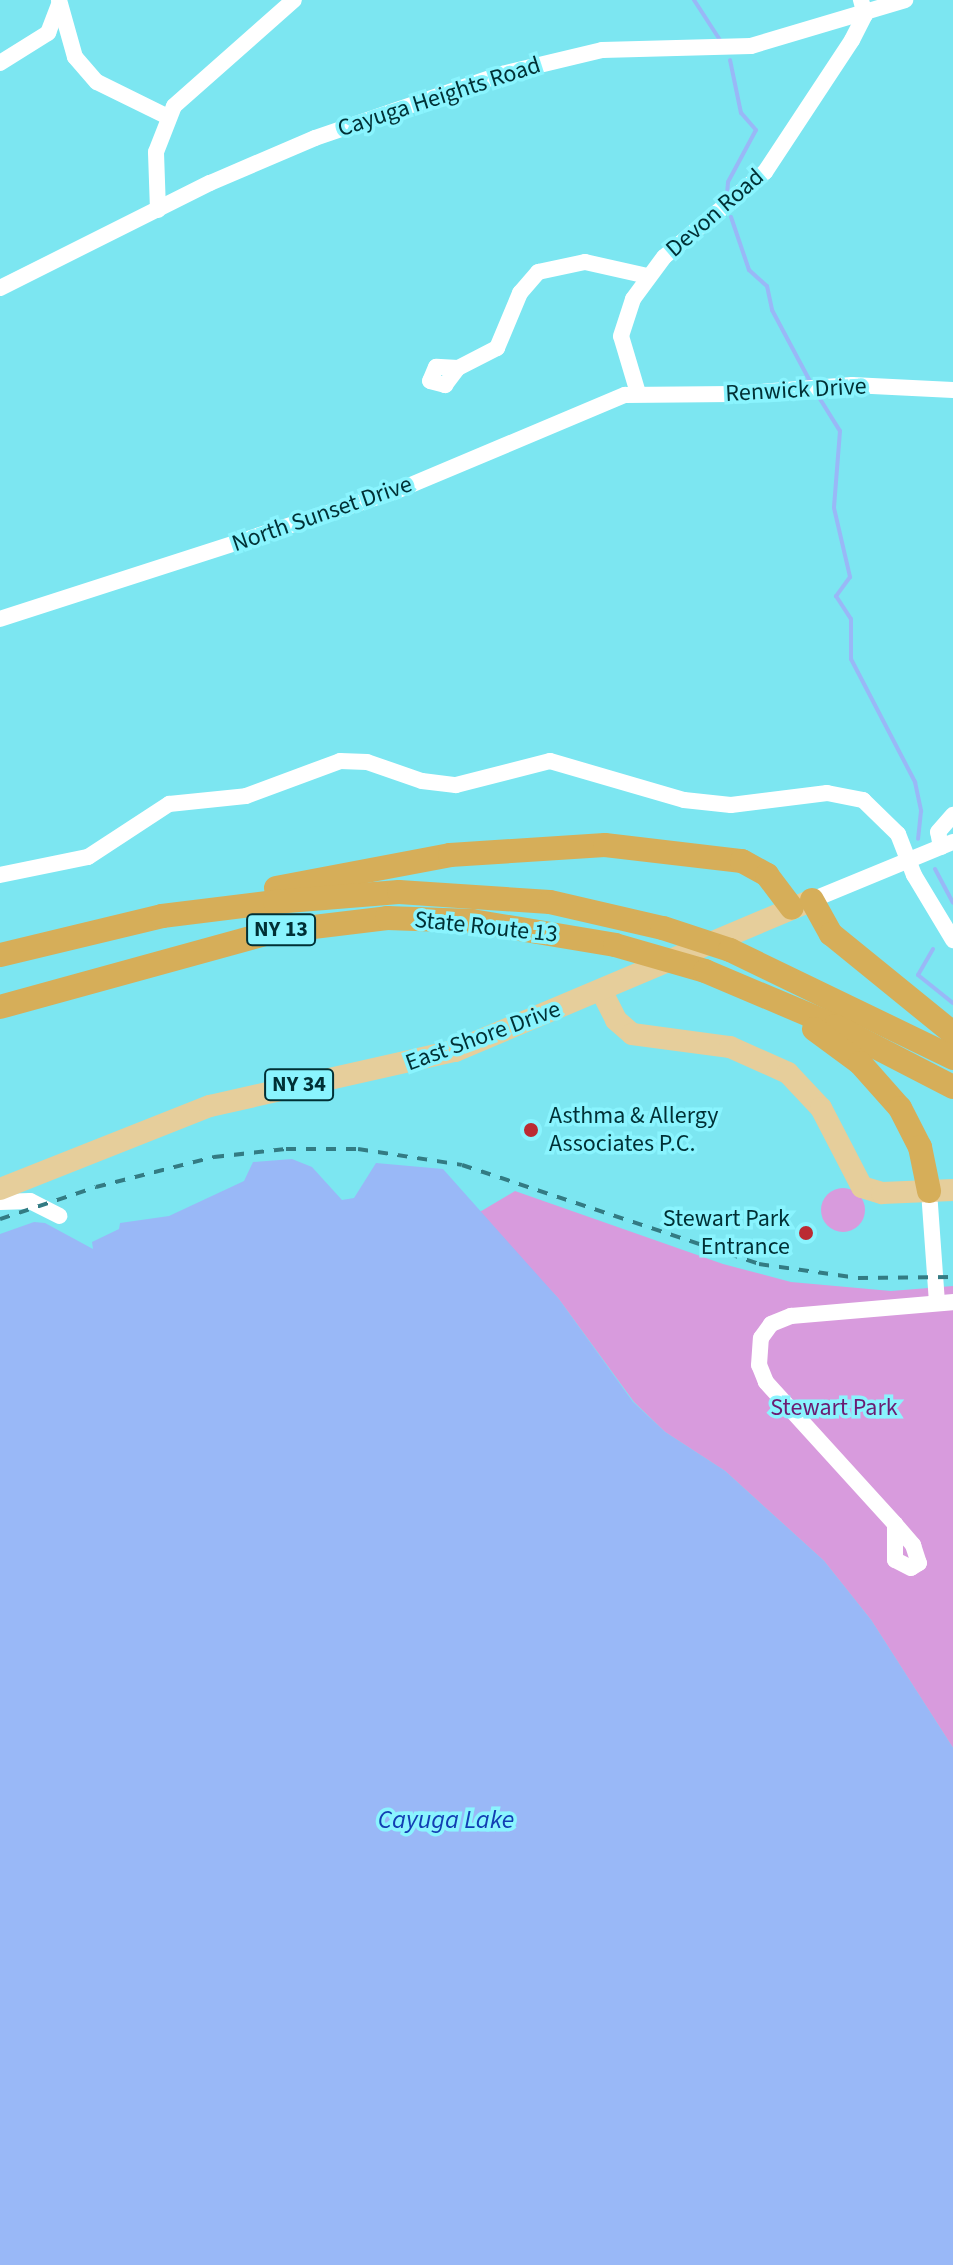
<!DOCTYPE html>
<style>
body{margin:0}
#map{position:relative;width:953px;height:2265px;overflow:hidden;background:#7ce6f1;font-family:"Source Sans 3",sans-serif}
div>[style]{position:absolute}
.green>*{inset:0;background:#d89bdd}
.round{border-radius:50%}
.water>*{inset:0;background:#99b8f7}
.stream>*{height:4px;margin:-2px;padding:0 2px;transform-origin:2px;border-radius:2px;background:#99b8f7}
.minor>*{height:16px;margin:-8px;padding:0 8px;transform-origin:8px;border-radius:8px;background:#fff}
.major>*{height:22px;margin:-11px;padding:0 11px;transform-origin:11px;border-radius:11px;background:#e6ce9b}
.highway>*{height:24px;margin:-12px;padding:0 12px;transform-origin:12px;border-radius:12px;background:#d6ae59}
.rail>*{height:4px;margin-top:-2px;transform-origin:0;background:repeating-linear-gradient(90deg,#337b83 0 10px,transparent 0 20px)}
.dots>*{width:22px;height:22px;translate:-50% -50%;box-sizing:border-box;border:4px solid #8af4fe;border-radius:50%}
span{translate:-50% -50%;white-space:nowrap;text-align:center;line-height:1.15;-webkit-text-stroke:7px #8af4fe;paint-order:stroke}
.shield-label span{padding:2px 6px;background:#8af4fe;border:2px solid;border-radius:6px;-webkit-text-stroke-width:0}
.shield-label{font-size:22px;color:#003035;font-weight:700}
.street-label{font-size:24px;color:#003035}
.poi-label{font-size:24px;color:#003035}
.left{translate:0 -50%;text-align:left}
.right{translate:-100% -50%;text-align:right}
.park-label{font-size:24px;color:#6b1c72}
.water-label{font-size:26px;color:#113eb3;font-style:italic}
</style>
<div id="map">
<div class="green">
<div class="round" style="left:821px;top:1188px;width:44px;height:44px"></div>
<div style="clip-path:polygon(515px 1191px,723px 1264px,791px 1282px,891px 1291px,953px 1286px,953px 1748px,871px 1620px,824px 1561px,725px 1471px,665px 1432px,634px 1402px,558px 1298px,478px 1213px)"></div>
</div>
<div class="water">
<div style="clip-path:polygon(292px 1159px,312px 1167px,342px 1200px,354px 1198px,376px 1163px,443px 1169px,558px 1298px,633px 1402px,665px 1432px,725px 1471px,824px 1561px,871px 1620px,953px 1748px,953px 2265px,0 2265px,0 1234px,34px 1222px,45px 1223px,93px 1249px,92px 1242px,119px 1229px,120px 1223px,169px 1216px,244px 1181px,253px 1162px)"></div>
</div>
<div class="stream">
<div style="left:694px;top:0;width:48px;rotate:57deg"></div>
<div style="left:727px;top:194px;width:12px;rotate:-85deg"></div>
<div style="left:728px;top:182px;width:59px;rotate:-61.7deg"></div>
<div style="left:756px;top:130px;width:23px;rotate:-131deg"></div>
<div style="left:741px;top:113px;width:54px;rotate:-101.7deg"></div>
<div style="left:731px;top:217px;width:56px;rotate:71.2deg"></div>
<div style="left:749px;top:270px;width:24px;rotate:42deg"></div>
<div style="left:767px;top:286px;width:25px;rotate:78deg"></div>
<div style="left:772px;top:310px;width:83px;rotate:61.9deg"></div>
<div style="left:815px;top:391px;width:47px;rotate:58deg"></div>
<div style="left:840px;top:431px;width:77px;rotate:94.5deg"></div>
<div style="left:834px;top:508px;width:71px;rotate:76.9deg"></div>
<div style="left:850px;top:577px;width:24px;rotate:126deg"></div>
<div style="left:836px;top:596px;width:27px;rotate:57deg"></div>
<div style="left:851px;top:619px;width:40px;rotate:90deg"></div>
<div style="left:851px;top:659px;width:139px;rotate:62.5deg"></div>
<div style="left:915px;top:782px;width:30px;rotate:78deg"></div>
<div style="left:921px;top:811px;width:28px;rotate:96deg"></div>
<div style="left:935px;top:869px;width:38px;rotate:62deg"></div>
<div style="left:933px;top:949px;width:30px;rotate:120deg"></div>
<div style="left:918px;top:975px;width:45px;rotate:38.7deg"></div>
</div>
<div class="minor">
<div style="left:59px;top:0;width:59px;rotate:74.3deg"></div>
<div style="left:75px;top:57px;width:33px;rotate:49deg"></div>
<div style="left:97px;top:82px;width:79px;rotate:26.2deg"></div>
<div style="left:0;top:63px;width:57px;rotate:-32deg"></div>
<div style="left:48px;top:33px;width:31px;rotate:-69deg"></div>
<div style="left:158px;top:210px;width:58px;rotate:-92deg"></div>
<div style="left:156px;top:152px;width:49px;rotate:-68.6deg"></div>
<div style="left:174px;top:106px;width:160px;rotate:-41.5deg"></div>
<div style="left:0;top:288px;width:235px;rotate:-26.6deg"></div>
<div style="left:210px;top:183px;width:114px;rotate:-23.2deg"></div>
<div style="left:315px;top:138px;width:198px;rotate:-18.9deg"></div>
<div style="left:502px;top:74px;width:103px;rotate:-13.5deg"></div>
<div style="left:602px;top:50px;width:149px;rotate:-1.5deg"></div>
<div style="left:751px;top:46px;width:161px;rotate:-16.6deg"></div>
<div style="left:458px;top:368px;width:22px;rotate:-177deg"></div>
<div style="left:436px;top:367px;width:15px;rotate:113deg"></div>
<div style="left:430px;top:381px;width:16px;rotate:15deg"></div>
<div style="left:445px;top:385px;width:21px;rotate:-53deg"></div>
<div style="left:458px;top:368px;width:44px;rotate:-27.1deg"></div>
<div style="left:497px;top:348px;width:60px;rotate:-67.3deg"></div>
<div style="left:520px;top:293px;width:28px;rotate:-49deg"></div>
<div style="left:538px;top:272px;width:48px;rotate:-12deg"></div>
<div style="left:585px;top:262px;width:64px;rotate:12.7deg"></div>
<div style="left:638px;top:393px;width:59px;rotate:-106.6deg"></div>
<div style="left:621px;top:336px;width:39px;rotate:-72deg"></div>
<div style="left:633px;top:299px;width:52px;rotate:-53.6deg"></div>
<div style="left:664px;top:257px;width:132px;rotate:-40.1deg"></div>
<div style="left:765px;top:172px;width:158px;rotate:-56.6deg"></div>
<div style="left:852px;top:40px;width:28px;rotate:-63deg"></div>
<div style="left:865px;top:15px;width:16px;rotate:-105deg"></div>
<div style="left:0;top:619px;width:414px;rotate:-17.9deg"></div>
<div style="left:394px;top:492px;width:251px;rotate:-22.8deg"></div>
<div style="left:625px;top:395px;width:108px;rotate:-0.5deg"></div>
<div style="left:733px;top:394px;width:119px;rotate:-4.3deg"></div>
<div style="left:852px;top:385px;width:101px;rotate:2.8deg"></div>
<div style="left:941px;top:847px;width:15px;rotate:-101deg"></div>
<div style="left:938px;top:832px;width:23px;rotate:-49deg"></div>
<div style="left:0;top:875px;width:90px;rotate:-11.6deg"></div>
<div style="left:88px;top:857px;width:97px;rotate:-33.2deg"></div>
<div style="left:169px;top:804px;width:77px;rotate:-5.9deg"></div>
<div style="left:246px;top:796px;width:100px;rotate:-20.4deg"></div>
<div style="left:340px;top:761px;width:27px;rotate:2deg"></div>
<div style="left:367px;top:762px;width:58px;rotate:19.1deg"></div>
<div style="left:422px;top:781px;width:34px;rotate:7deg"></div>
<div style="left:456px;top:785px;width:97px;rotate:-14.3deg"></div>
<div style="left:550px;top:761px;width:140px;rotate:16.2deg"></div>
<div style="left:684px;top:800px;width:47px;rotate:6.1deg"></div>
<div style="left:731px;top:805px;width:97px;rotate:-7.1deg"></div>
<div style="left:827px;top:793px;width:37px;rotate:11deg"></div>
<div style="left:863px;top:800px;width:49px;rotate:44.2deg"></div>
<div style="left:898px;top:834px;width:44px;rotate:68.7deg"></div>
<div style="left:914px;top:875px;width:76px;rotate:59deg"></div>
<div style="left:812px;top:900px;width:152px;rotate:-22.4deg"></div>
<div style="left:929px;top:1191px;width:112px;rotate:85.9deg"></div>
<div style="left:0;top:1202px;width:30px;rotate:-2deg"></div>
<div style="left:30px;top:1201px;width:33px;rotate:27deg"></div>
<div style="left:895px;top:1524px;width:28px;rotate:49deg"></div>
<div style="left:913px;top:1545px;width:19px;rotate:72deg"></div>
<div style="left:919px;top:1563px;width:9px;rotate:148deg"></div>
<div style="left:911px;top:1568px;width:18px;rotate:-153deg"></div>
<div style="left:895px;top:1560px;width:36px;rotate:-90deg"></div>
<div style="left:895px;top:1524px;width:192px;rotate:-132.3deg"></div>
<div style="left:766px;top:1382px;width:18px;rotate:-112deg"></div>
<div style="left:759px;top:1365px;width:27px;rotate:-86deg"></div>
<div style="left:761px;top:1338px;width:17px;rotate:-54deg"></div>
<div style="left:771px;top:1324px;width:22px;rotate:-22deg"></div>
<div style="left:791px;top:1316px;width:163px;rotate:-4.9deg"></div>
</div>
<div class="major">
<div style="left:602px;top:992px;width:31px;rotate:63deg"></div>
<div style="left:616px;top:1020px;width:21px;rotate:41deg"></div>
<div style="left:632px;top:1034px;width:99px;rotate:7.6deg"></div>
<div style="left:730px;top:1047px;width:64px;rotate:24.1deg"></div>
<div style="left:788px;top:1073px;width:48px;rotate:46.7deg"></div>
<div style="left:821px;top:1108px;width:89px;rotate:62.6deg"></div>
<div style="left:862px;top:1187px;width:21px;rotate:17deg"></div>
<div style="left:882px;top:1193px;width:71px;rotate:-2.4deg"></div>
<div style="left:0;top:1189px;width:226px;rotate:-21.6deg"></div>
<div style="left:210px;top:1106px;width:251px;rotate:-12.7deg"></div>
<div style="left:455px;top:1051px;width:381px;rotate:-22.9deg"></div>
</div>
<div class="highway">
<div style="left:276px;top:888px;width:177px;rotate:-10.7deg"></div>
<div style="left:450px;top:855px;width:155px;rotate:-3.7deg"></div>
<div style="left:605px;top:845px;width:138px;rotate:6.7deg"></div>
<div style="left:742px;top:861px;width:29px;rotate:29deg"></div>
<div style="left:767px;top:875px;width:41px;rotate:52.9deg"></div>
<div style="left:812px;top:900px;width:39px;rotate:61deg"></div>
<div style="left:831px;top:934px;width:157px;rotate:39.1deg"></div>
<div style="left:0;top:955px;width:167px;rotate:-13.5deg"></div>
<div style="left:162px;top:916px;width:114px;rotate:-7.1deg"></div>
<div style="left:275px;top:902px;width:124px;rotate:-4.6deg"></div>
<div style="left:399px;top:892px;width:151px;rotate:3.8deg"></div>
<div style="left:550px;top:902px;width:116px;rotate:13deg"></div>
<div style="left:663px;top:928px;width:71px;rotate:18.2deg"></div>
<div style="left:730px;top:950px;width:248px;rotate:25.8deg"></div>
<div style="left:0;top:1007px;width:282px;rotate:-15.4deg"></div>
<div style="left:272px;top:932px;width:116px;rotate:-6.9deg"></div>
<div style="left:387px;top:918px;width:85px;rotate:2deg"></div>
<div style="left:472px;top:921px;width:145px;rotate:9.5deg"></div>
<div style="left:615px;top:945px;width:94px;rotate:16.1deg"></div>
<div style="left:705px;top:971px;width:141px;rotate:22.9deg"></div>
<div style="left:835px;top:1026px;width:133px;rotate:27.3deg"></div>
<div style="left:814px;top:1029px;width:57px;rotate:36.5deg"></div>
<div style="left:860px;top:1063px;width:60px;rotate:48.4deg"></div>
<div style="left:900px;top:1108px;width:44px;rotate:62.9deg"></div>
<div style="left:920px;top:1147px;width:45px;rotate:78.4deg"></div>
</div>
<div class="rail">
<div style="left:0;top:1219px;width:101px;rotate:-18.4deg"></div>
<div style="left:96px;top:1187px;width:122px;rotate:-14.3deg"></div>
<div style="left:214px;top:1157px;width:72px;rotate:-6.3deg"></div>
<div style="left:286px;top:1149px;width:72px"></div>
<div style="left:358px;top:1149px;width:105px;rotate:8.7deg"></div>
<div style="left:462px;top:1165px;width:313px;rotate:18.4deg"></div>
<div style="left:759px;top:1264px;width:100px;rotate:8deg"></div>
<div style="left:858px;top:1278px;width:95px;rotate:-0.6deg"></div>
</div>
<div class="dots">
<div style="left:531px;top:1130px;background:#bb2b32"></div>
<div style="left:806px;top:1233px;background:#bb2b32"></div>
</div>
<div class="shield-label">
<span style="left:281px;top:930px">NY 13</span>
<span style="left:299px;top:1085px">NY 34</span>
</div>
<div class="street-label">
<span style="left:439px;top:97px;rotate:-18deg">Cayuga Heights Road</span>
<span style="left:715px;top:213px;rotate:-41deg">Devon Road</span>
<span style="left:796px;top:390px;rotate:-3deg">Renwick Drive</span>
<span style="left:322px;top:514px;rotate:-19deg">North Sunset Drive</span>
<span style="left:486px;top:927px;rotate:6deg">State Route 13</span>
<span style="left:483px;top:1036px;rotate:-20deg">East Shore Drive</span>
</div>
<div class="poi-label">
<span class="left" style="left:549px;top:1130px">Asthma &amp; Allergy<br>Associates P.C.</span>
<span class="right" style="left:790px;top:1233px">Stewart Park<br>Entrance</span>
</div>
<div class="park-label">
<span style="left:834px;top:1408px">Stewart Park</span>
</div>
<div class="water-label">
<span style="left:446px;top:1820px">Cayuga Lake</span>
</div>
</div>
